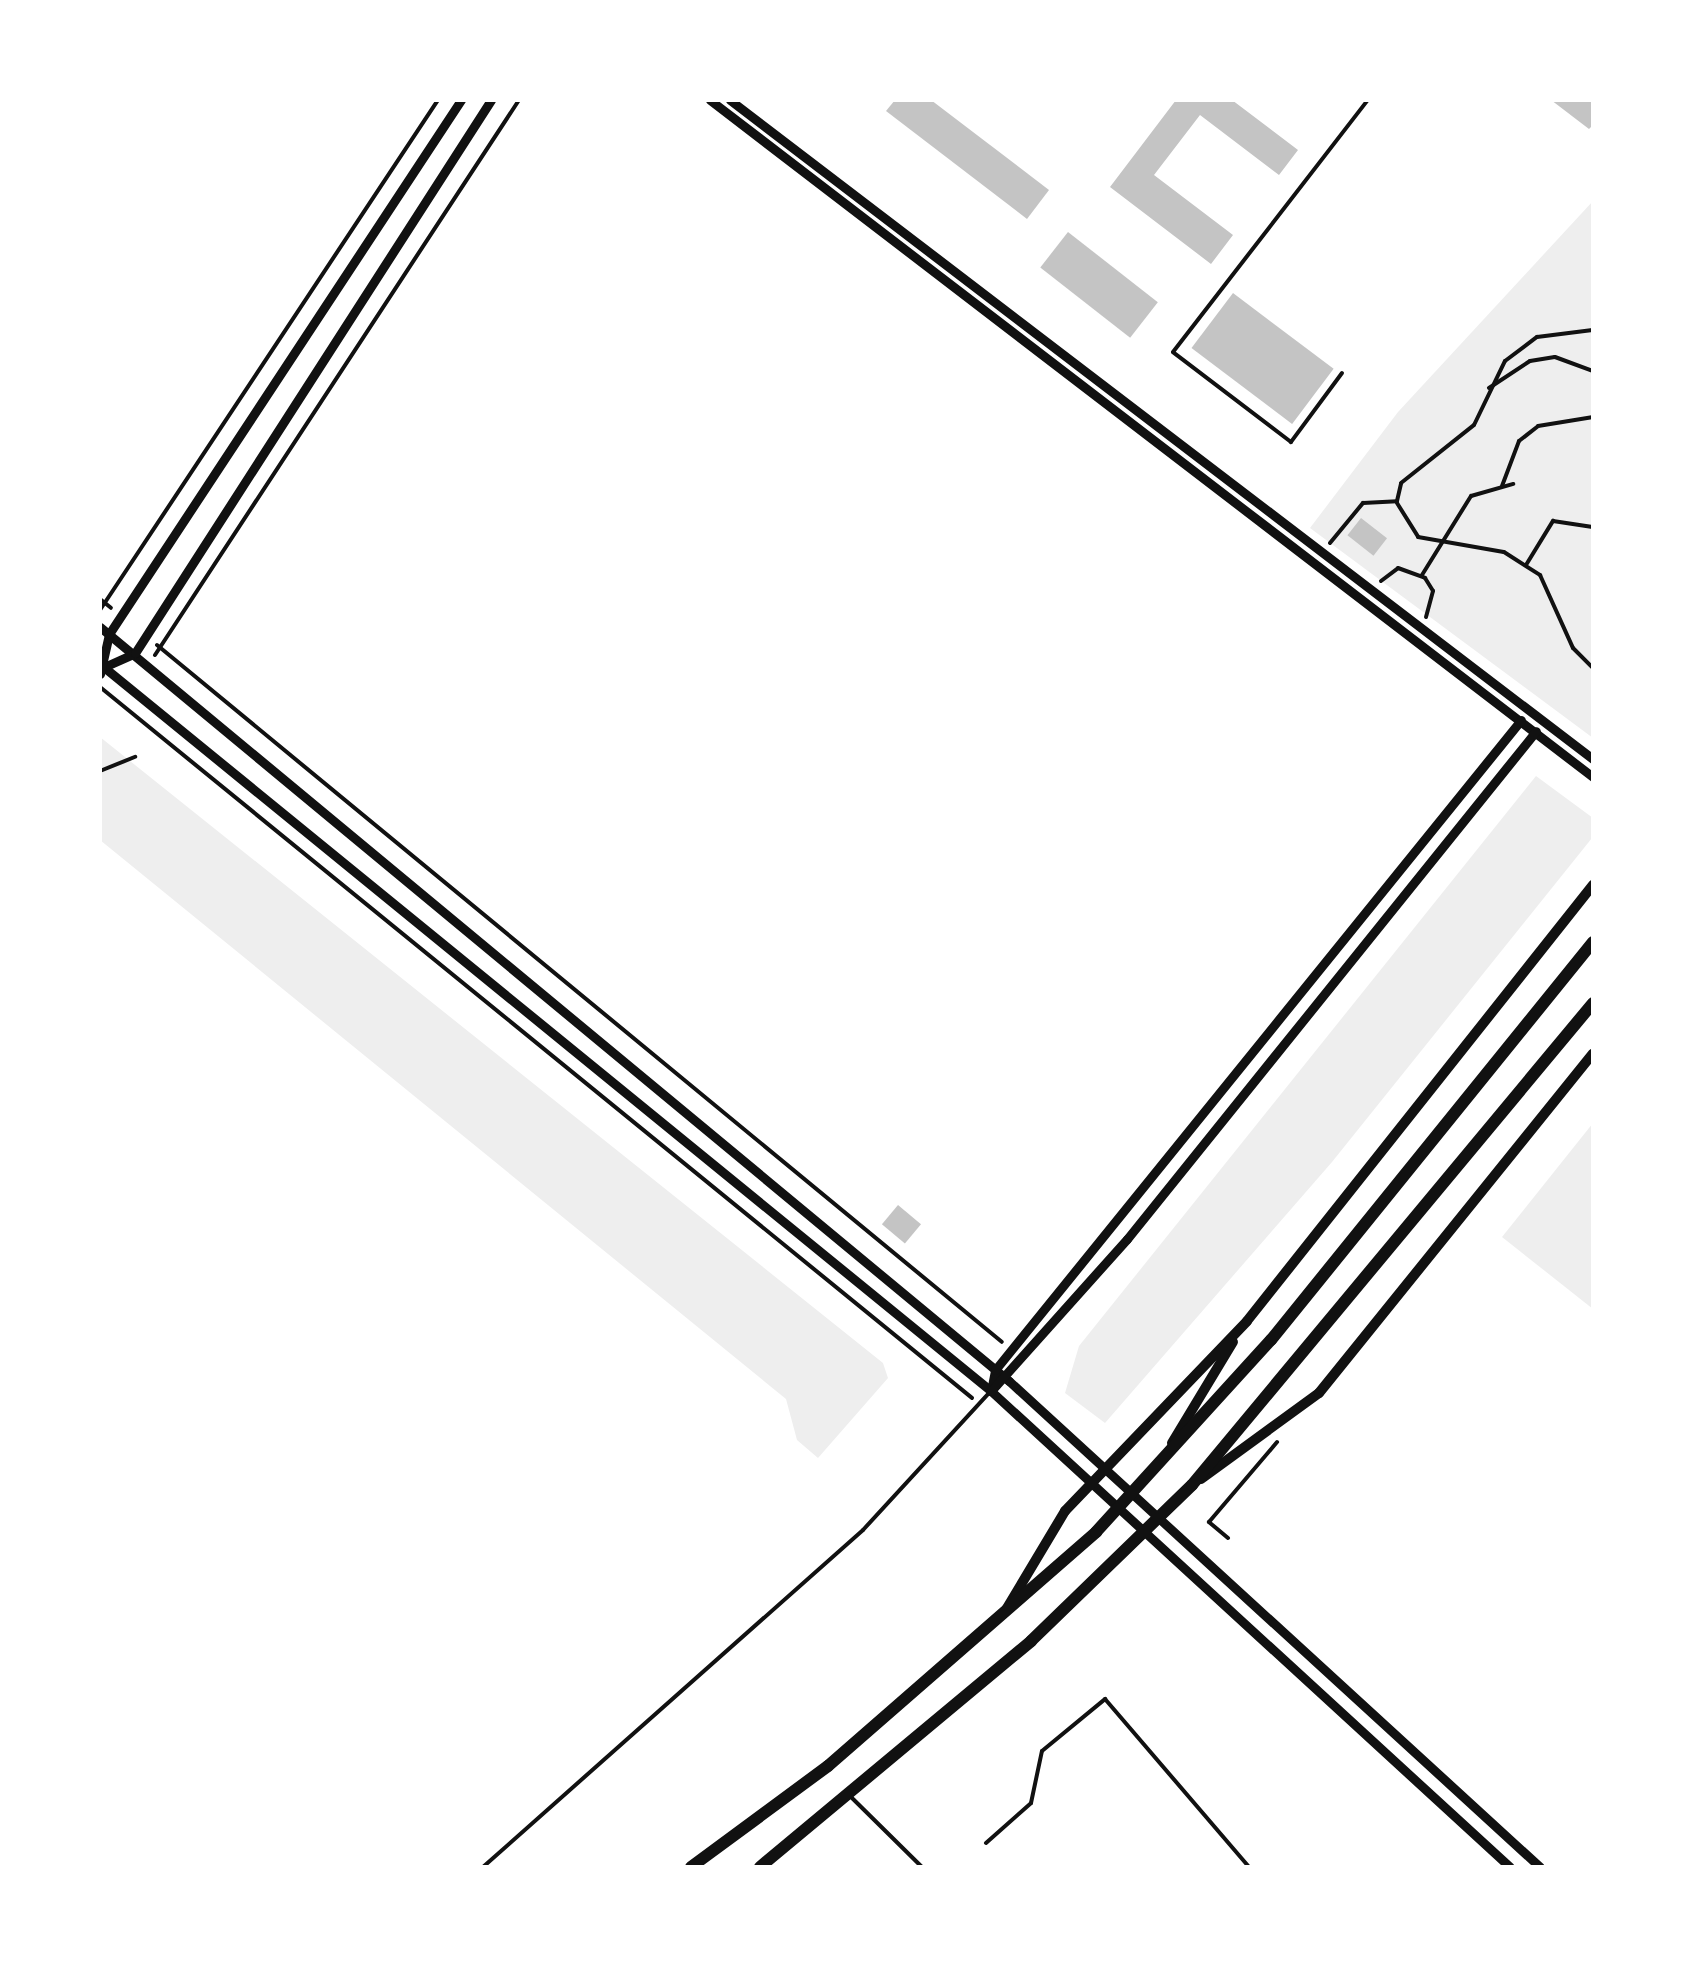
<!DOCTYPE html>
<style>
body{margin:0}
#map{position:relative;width:1693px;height:1967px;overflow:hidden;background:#fff;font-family:"Public Sans",sans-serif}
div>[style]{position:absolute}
.green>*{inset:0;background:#eee}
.building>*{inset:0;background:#c4c4c4;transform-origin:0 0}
.path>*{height:4px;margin:-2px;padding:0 2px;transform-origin:2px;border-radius:2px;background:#111}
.service>*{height:4px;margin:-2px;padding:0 2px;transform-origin:2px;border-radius:2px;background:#111}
.tertiary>*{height:9px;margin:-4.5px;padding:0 4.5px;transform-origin:4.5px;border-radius:4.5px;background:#111}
.secondary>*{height:10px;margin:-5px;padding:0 5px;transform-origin:5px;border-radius:5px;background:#111}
.trunk>*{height:12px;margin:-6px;padding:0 6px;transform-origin:6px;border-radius:6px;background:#111}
span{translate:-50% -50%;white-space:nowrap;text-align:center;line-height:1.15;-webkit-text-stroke:9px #fff;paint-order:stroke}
.frame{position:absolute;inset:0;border:102px solid #fff;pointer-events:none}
</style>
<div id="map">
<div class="green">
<div style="clip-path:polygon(1593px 201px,1593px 738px,1310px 528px,1398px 412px)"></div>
<div style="clip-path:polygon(100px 737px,883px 1363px,888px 1378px,818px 1458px,797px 1440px,786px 1399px,100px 840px)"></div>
<div style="clip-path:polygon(1536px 776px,1593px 818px,1592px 838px,1332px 1162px,1105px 1423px,1065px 1393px,1079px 1346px)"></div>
<div style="clip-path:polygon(1593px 1123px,1593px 1309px,1502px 1237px)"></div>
</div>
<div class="building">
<div style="clip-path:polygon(895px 100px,931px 100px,1049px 190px,1027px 219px,886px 111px)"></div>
<div style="clip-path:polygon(1176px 100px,1232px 100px,1298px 150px,1279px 175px,1200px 115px,1154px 175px,1233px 235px,1211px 264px,1110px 187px)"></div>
<div style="clip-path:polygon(1551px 100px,1593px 100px,1593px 125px,1589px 129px)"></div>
<div style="left:1068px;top:232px;width:114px;height:45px;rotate:38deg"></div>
<div style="left:1233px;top:293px;width:126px;height:69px;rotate:37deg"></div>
<div style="left:1361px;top:518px;width:33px;height:22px;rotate:38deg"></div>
<div style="left:898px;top:1205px;width:30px;height:25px;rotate:40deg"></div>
</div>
<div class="path">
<div style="left:1489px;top:388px;width:49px;rotate:-33.4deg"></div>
<div style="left:1530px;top:361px;width:25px;rotate:-9deg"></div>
<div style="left:1555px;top:357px;width:40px;rotate:20.2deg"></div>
<div style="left:1502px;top:486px;width:48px;rotate:-69.3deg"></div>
<div style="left:1519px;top:441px;width:24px;rotate:-38deg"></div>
<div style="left:1538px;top:426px;width:56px;rotate:-9.3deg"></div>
<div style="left:1397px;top:503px;width:40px;rotate:58deg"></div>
<div style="left:1418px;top:537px;width:87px;rotate:9.9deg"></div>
<div style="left:1504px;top:552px;width:43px;rotate:32.6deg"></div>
<div style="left:1540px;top:575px;width:80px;rotate:65.7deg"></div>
<div style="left:1573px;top:648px;width:28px;rotate:45deg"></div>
<div style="left:1330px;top:543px;width:52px;rotate:-50.5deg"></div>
<div style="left:1363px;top:503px;width:34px;rotate:-3deg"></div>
<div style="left:1397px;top:501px;width:18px;rotate:-77deg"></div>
<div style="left:1401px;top:483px;width:93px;rotate:-38.5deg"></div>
<div style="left:1474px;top:425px;width:71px;rotate:-64.2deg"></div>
<div style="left:1505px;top:361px;width:40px;rotate:-37deg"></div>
<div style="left:1537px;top:337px;width:56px;rotate:-7.1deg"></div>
<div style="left:1526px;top:565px;width:52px;rotate:-58.5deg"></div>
<div style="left:1553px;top:521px;width:40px;rotate:8.5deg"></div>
<div style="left:1422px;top:575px;width:93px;rotate:-58.2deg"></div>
<div style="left:1471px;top:496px;width:44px;rotate:-15.9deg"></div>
<div style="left:1381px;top:581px;width:21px;rotate:-37deg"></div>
<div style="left:1398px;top:568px;width:29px;rotate:20deg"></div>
<div style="left:1425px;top:578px;width:15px;rotate:58deg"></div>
<div style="left:1433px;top:591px;width:27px;rotate:105deg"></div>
<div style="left:100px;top:599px;width:14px;rotate:39deg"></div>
<div style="left:100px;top:610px;width:612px;rotate:-56.47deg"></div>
<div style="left:157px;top:645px;width:1095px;rotate:39.52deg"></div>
<div style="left:155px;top:655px;width:664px;rotate:-56.74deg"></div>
<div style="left:100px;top:687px;width:1125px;rotate:39.19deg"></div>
<div style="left:100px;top:771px;width:38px;rotate:-22deg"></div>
<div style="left:1228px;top:1538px;width:25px;rotate:-140deg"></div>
<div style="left:1209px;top:1522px;width:105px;rotate:-49.6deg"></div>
</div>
<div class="service">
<div style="left:1342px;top:373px;width:86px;rotate:126.5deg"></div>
<div style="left:1291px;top:442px;width:148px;rotate:-142.7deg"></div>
<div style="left:1173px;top:352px;width:319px;rotate:-52.3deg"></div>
<div style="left:851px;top:1797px;width:100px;rotate:44.6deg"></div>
<div style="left:986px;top:1843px;width:60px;rotate:-41.6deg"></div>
<div style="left:1031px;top:1803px;width:53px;rotate:-78.1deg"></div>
<div style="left:1042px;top:1751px;width:82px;rotate:-39.5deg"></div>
<div style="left:1105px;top:1699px;width:221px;rotate:49.4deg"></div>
<div style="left:483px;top:1867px;width:508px;rotate:-41.57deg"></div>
<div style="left:863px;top:1530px;width:188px;rotate:-47.4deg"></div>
</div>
<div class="tertiary">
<div style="left:710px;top:100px;width:1113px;rotate:37.48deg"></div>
<div style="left:730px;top:100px;width:1086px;rotate:37.37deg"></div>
<div style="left:100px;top:627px;width:1181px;rotate:39.68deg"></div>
<div style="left:1009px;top:1381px;width:720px;rotate:42.47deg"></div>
<div style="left:100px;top:664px;width:1150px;rotate:39.21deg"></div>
<div style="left:991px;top:1391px;width:704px;rotate:42.53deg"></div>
<div style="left:104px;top:667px;width:34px;rotate:-24deg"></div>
<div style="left:135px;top:653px;width:658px;rotate:-57.23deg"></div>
<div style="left:100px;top:674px;width:41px;rotate:-77.3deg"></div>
<div style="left:109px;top:634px;width:640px;rotate:-56.61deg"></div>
<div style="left:991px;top:1391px;width:21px;rotate:-79deg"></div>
<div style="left:995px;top:1370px;width:836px;rotate:-51.02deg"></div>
<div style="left:991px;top:1391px;width:204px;rotate:-48.2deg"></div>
<div style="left:1127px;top:1239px;width:652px;rotate:-51.16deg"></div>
</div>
<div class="secondary">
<div style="left:1172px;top:1443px;width:118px;rotate:-58.9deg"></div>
<div style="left:1201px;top:1479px;width:146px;rotate:-36.1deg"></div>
<div style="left:1319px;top:1393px;width:436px;rotate:-51.1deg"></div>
<div style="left:1007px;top:1608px;width:113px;rotate:-59.1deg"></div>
<div style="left:1065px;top:1511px;width:263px;rotate:-46.2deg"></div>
<div style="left:1247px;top:1321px;width:557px;rotate:-51.57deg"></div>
</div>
<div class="trunk">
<div style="left:691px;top:1867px;width:170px;rotate:-36.4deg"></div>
<div style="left:828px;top:1766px;width:356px;rotate:-41.1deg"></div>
<div style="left:1096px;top:1532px;width:260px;rotate:-47.7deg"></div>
<div style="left:1271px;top:1340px;width:512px;rotate:-51.03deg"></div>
<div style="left:760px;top:1867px;width:353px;rotate:-39.8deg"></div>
<div style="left:1031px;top:1641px;width:224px;rotate:-44.1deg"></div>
<div style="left:1192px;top:1485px;width:627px;rotate:-50.24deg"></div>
</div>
<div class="frame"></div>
</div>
